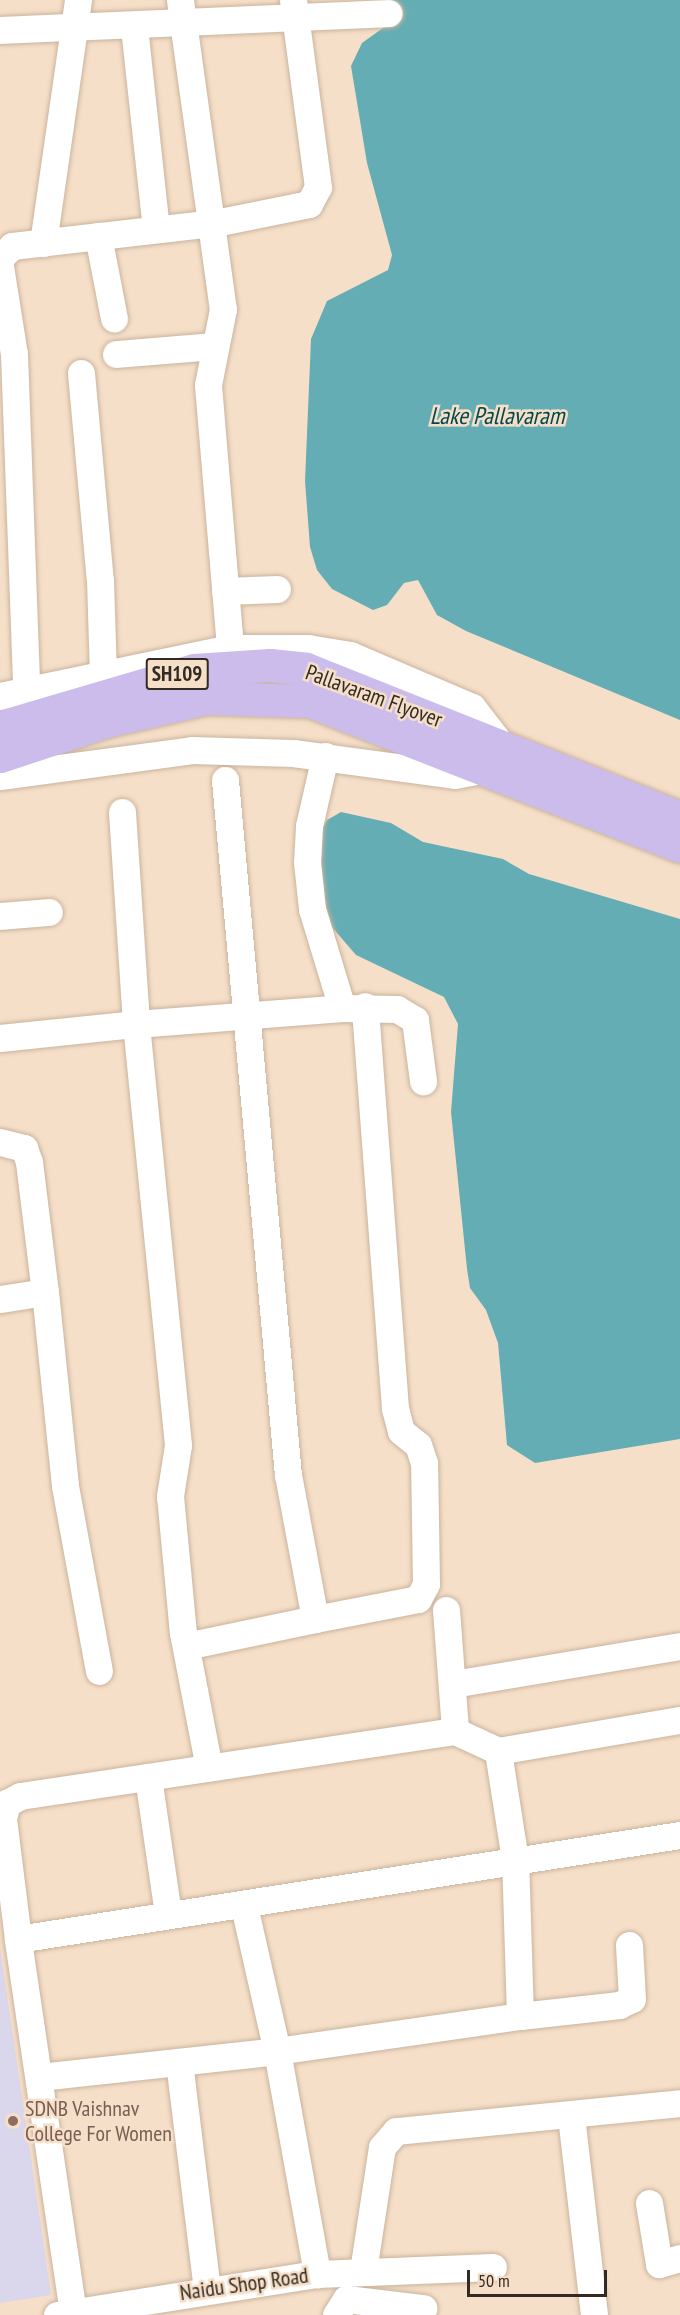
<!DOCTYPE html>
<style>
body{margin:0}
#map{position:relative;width:680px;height:2315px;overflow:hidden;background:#f6dfc8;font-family:"PT Sans Narrow",sans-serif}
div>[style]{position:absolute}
.education>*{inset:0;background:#dad6ec}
.water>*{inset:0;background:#65adb4}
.roads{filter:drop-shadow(0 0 2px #cab49e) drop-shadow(0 0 2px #cab49e)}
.minor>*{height:27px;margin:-13.5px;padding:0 13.5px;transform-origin:13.5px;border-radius:13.5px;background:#fff}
.major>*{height:33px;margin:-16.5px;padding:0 16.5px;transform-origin:16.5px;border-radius:16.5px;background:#cbbceb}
.dots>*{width:16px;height:16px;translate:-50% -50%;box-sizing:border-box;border:3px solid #f6dfc8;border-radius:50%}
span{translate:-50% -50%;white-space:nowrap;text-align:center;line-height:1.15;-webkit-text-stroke:5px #f6dfc8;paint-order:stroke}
.shield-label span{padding:2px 4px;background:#f6dfc8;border:2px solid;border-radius:4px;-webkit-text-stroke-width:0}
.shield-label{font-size:21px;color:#332b22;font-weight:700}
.street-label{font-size:22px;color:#332b22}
.education-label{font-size:22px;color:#785e54}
.left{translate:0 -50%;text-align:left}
.water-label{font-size:24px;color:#03494f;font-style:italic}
.scale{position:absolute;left:467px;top:2270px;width:140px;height:27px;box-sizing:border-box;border:3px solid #332b22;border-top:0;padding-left:8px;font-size:18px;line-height:21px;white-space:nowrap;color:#332b22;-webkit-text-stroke:4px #f6dfc8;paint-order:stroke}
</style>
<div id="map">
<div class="education">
<div style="clip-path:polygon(0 1948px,51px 2295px,0 2303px)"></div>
</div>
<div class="water">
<div style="clip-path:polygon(385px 0,680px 0,680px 720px,466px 631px,437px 615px,418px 580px,404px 583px,387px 605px,373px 610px,332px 589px,317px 570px,310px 547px,305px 481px,311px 339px,327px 301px,388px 270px,392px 255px,367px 163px,351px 66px,362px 43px,394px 20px)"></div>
<div style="clip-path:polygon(341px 812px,391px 823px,423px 842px,503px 859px,529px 874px,680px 919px,680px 1439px,535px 1463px,507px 1445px,498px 1343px,486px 1310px,470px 1288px,467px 1269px,451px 1112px,458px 1024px,444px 997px,356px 955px,331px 926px,321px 896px,320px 833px,327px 820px)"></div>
</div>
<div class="roads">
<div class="minor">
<div style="left:180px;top:0;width:312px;rotate:82.1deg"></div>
<div style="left:223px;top:309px;width:77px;rotate:101.2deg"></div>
<div style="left:208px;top:385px;width:264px;rotate:85.2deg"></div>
<div style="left:134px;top:27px;width:203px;rotate:83.8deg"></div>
<div style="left:0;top:30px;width:389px;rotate:-2.5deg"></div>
<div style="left:98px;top:236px;width:84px;rotate:79deg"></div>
<div style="left:43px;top:243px;width:246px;rotate:-81.8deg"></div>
<div style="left:0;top:258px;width:17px;rotate:-45deg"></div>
<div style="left:12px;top:246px;width:204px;rotate:-6.5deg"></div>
<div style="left:215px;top:223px;width:96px;rotate:-11.4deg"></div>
<div style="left:309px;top:204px;width:19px;rotate:-62deg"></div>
<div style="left:318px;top:187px;width:189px;rotate:-97.6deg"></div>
<div style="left:0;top:266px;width:89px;rotate:81deg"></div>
<div style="left:14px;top:354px;width:335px;rotate:87.9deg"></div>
<div style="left:116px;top:354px;width:97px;rotate:-4.7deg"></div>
<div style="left:81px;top:373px;width:208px;rotate:84.8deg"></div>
<div style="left:100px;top:580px;width:93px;rotate:88.2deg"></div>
<div style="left:225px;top:591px;width:52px;rotate:-2.2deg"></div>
<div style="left:0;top:696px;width:235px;rotate:-11.8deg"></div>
<div style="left:230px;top:648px;width:78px"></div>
<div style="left:308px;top:648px;width:43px;rotate:9.5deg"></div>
<div style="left:350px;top:655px;width:133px;rotate:23.1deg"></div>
<div style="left:472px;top:707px;width:46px;rotate:52.1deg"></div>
<div style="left:325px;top:756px;width:72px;rotate:102.9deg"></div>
<div style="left:309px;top:826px;width:36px;rotate:93deg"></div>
<div style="left:307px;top:862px;width:47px;rotate:83.9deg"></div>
<div style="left:312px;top:909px;width:103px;rotate:73.1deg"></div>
<div style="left:0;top:776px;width:194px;rotate:-7.7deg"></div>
<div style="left:192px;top:750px;width:101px;rotate:1.7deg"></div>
<div style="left:293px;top:753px;width:163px;rotate:7.7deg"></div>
<div style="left:455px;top:775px;width:33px;rotate:-11deg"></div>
<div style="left:122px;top:812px;width:212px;rotate:86.2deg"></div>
<div style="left:136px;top:1024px;width:207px;rotate:-4.4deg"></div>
<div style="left:342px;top:1008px;width:55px;rotate:1deg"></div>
<div style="left:397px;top:1009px;width:21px;rotate:31deg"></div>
<div style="left:415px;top:1020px;width:62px;rotate:82.5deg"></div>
<div style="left:0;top:916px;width:49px;rotate:-4.7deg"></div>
<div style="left:0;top:1038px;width:137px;rotate:-5.9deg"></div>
<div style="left:136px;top:1024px;width:423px;rotate:84.3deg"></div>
<div style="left:178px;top:1445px;width:52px;rotate:98.9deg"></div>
<div style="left:170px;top:1496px;width:138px;rotate:84.6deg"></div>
<div style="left:183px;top:1633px;width:137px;rotate:79.1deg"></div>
<div style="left:0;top:1142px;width:25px;rotate:14deg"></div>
<div style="left:24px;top:1148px;width:15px;rotate:70deg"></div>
<div style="left:29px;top:1162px;width:131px;rotate:83deg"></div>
<div style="left:45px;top:1292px;width:46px;rotate:171.2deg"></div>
<div style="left:45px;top:1292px;width:195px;rotate:84.1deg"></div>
<div style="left:65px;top:1486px;width:188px;rotate:79.6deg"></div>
<div style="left:446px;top:1610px;width:121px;rotate:85.7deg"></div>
<div style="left:315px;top:1619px;width:105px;rotate:-11deg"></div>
<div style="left:418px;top:1599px;width:17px;rotate:-62deg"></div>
<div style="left:426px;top:1584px;width:121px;rotate:-90.9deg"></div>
<div style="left:424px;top:1463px;width:19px;rotate:-108deg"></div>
<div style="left:418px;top:1445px;width:22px;rotate:-141deg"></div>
<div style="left:401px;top:1431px;width:24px;rotate:-105deg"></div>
<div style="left:395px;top:1408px;width:403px;rotate:-94.3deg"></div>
<div style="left:186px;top:1646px;width:132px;rotate:-11.8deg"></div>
<div style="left:315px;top:1619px;width:147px;rotate:-100.6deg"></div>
<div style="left:288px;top:1475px;width:698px;rotate:-95.18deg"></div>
<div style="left:453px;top:1684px;width:230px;rotate:-9.5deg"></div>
<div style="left:148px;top:1777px;width:138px;rotate:81.7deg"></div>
<div style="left:244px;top:1906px;width:149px;rotate:77.2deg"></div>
<div style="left:277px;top:2051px;width:227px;rotate:79.8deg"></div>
<div style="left:18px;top:1939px;width:670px;rotate:-8.93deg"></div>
<div style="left:520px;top:2016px;width:100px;rotate:-6.3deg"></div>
<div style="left:619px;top:2005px;width:14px;rotate:-25deg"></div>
<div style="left:632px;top:1999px;width:54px;rotate:-93.2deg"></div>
<div style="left:179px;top:2062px;width:229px;rotate:83deg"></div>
<div style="left:39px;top:2077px;width:239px;rotate:-6.2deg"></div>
<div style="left:277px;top:2051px;width:246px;rotate:-8.2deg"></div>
<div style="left:520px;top:2016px;width:156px;rotate:-91.8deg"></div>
<div style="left:515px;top:1860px;width:110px;rotate:-98.9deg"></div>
<div style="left:498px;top:1751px;width:185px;rotate:-9.7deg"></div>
<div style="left:571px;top:2116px;width:200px;rotate:83.4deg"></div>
<div style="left:649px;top:2203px;width:62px;rotate:80.7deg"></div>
<div style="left:659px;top:2264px;width:22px;rotate:-16deg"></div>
<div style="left:363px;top:2271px;width:125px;rotate:-81.3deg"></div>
<div style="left:382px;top:2147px;width:21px;rotate:-49deg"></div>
<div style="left:396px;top:2131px;width:285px;rotate:-5.6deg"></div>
<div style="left:73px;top:2313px;width:378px;rotate:-98.4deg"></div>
<div style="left:18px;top:1939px;width:122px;rotate:-97.1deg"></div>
<div style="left:3px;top:1818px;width:16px;rotate:-75deg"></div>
<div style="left:7px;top:1803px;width:15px;rotate:-28deg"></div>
<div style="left:20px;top:1796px;width:440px;rotate:-8.5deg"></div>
<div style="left:455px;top:1731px;width:47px;rotate:24.9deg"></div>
<div style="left:57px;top:2315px;width:263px;rotate:-9deg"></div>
<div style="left:317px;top:2274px;width:176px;rotate:-2.3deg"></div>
<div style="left:336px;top:2315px;width:19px;rotate:-58deg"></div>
<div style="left:346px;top:2299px;width:78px;rotate:6.7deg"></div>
</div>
<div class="major">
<div style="left:0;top:727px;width:202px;rotate:-16.4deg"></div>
<div style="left:194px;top:670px;width:76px;rotate:-3.8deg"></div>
<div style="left:270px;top:665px;width:36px;rotate:6deg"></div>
<div style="left:306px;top:669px;width:403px;rotate:21.7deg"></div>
<div style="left:0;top:756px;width:112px;rotate:-18.3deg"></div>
<div style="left:106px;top:721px;width:103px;rotate:-13deg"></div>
<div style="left:206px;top:698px;width:104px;rotate:1.7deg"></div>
<div style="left:310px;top:701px;width:397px;rotate:21.4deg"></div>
</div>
</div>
<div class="dots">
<div style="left:13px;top:2121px;background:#8d6e63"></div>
</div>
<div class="shield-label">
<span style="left:177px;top:674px">SH109</span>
</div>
<div class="street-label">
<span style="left:374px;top:696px;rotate:20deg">Pallavaram Flyover</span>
<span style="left:244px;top:2284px;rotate:-8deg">Naidu Shop Road</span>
</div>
<div class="education-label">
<span class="left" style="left:25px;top:2121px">SDNB Vaishnav<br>College For Women</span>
</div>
<div class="water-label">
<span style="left:497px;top:416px">Lake Pallavaram</span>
</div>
<div class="scale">50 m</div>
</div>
